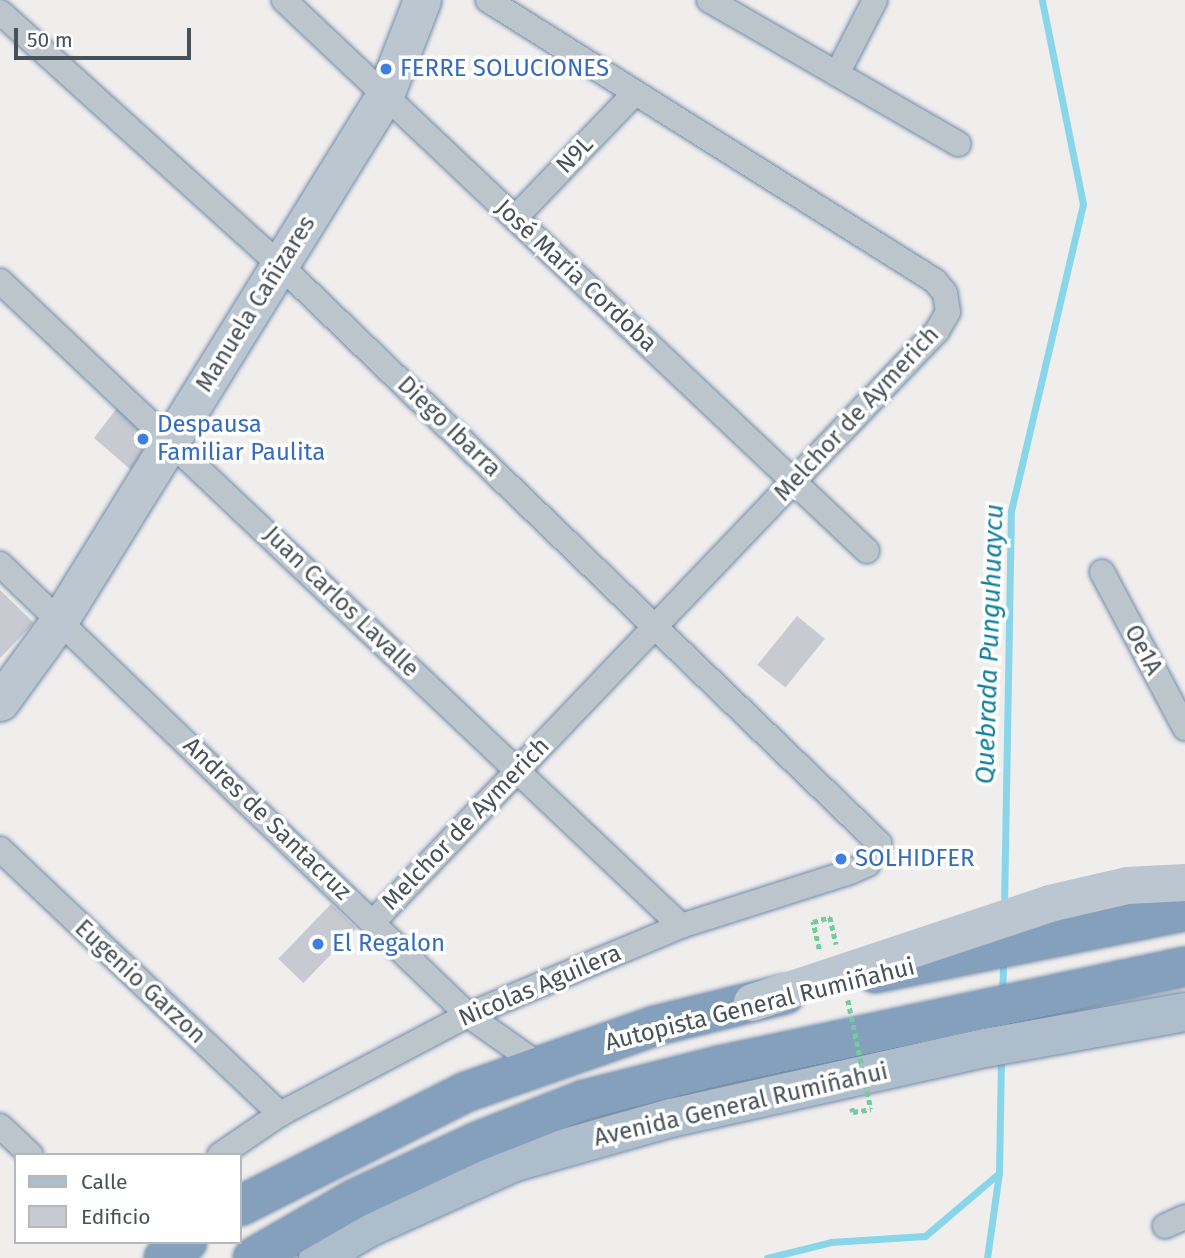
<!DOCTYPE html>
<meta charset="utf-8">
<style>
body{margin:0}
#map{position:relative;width:1185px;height:1258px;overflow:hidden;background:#f0eded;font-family:"Fira Sans",sans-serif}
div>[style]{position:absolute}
.stream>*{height:7px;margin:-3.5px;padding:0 3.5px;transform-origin:3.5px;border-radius:3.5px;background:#89d6ea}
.building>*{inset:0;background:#c7cad0;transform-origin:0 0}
.path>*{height:4.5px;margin-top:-2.25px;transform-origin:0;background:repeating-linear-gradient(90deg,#74cba0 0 5px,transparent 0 8.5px)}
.roads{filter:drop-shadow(0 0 2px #718ba8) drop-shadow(0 0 2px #718ba8)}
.street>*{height:24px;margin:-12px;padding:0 12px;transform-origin:12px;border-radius:12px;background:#bcc5cc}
.secondary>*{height:37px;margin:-18.5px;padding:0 18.5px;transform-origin:18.5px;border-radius:18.5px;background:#bbc6d1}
.primary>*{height:38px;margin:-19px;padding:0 19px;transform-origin:19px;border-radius:19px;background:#adbdcc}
.highway>*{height:38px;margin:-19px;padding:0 19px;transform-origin:19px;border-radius:19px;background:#85a0bc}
.path-bridge>*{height:4.5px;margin-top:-2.25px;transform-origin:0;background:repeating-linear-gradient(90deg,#74cba0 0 5px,transparent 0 8.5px)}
.secondary-bridge>*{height:37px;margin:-18.5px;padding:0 18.5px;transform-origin:18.5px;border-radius:18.5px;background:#bbc6d1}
.dots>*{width:19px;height:19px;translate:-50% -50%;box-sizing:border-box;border:4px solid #fff;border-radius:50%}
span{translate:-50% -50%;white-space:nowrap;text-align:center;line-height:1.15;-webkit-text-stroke:7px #fff;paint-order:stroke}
.shop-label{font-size:24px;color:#366cbe}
.left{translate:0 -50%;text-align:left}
.street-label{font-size:24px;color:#46515a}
.water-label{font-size:26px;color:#0e7f9e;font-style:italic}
.legend{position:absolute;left:14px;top:1153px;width:228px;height:91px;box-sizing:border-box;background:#fff;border:2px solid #b5b9bd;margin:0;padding:9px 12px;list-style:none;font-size:21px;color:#46515a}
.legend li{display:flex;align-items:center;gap:14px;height:35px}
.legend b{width:35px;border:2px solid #b5b9bd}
.scale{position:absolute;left:14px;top:28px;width:177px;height:32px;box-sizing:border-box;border:4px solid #46515a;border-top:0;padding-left:9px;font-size:21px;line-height:24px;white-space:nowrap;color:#46515a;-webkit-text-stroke:5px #fff;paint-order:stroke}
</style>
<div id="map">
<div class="stream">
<div style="left:1004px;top:908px;width:397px;rotate:-89deg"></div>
<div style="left:1011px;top:511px;width:315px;rotate:-76.8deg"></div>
<div style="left:1083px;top:204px;width:208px;rotate:-101.4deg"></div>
<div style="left:1002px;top:996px;width:38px;rotate:-88deg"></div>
<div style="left:767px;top:1258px;width:66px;rotate:-14deg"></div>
<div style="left:831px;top:1242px;width:94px;rotate:-3.7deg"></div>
<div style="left:925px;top:1236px;width:97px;rotate:-40.4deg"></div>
<div style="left:987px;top:1258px;width:86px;rotate:-82deg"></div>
<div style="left:999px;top:1173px;width:117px;rotate:-89deg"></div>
</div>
<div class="building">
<div style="clip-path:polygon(117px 408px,150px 438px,131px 470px,94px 438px)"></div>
<div style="clip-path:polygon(0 590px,34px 623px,0 658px)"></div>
<div style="left:797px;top:616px;width:36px;height:63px;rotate:39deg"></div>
<div style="left:331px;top:904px;width:35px;height:76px;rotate:44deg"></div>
</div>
<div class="path">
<div style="left:819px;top:949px;width:28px;rotate:-103deg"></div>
<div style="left:813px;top:922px;width:18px;rotate:-16deg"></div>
<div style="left:852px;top:1108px;width:4px;rotate:76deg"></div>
<div style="left:853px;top:1112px;width:18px;rotate:-9deg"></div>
</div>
<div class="roads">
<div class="street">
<div style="left:284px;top:0;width:802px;rotate:43.38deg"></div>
<div style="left:709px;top:0;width:288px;rotate:30deg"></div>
<div style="left:0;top:12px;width:376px;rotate:42.1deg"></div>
<div style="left:279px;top:264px;width:834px;rotate:43.98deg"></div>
<div style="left:879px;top:843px;width:24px;rotate:118deg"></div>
<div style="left:868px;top:864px;width:20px;rotate:156deg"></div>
<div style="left:850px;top:872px;width:177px;rotate:162.3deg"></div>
<div style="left:681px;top:926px;width:231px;rotate:157.3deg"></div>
<div style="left:468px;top:1015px;width:212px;rotate:152.2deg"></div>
<div style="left:280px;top:1114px;width:73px;rotate:145.7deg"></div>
<div style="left:837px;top:74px;width:83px;rotate:-62.8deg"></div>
<div style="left:515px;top:218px;width:173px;rotate:-46.2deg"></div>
<div style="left:0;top:281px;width:938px;rotate:43.44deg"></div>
<div style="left:0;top:564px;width:650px;rotate:43.94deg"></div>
<div style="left:468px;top:1015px;width:87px;rotate:35.2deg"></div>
<div style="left:1102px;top:572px;width:177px;rotate:62deg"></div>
<div style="left:0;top:849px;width:386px;rotate:43.4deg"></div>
<div style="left:374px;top:921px;width:816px;rotate:-46.34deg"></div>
<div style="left:937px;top:331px;width:22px;rotate:-60deg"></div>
<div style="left:948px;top:312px;width:19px;rotate:-99deg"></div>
<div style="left:945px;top:293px;width:16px;rotate:-130deg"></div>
<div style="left:935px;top:281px;width:528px;rotate:-147.85deg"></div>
<div style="left:0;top:1126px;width:42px;rotate:43.1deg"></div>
<div style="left:1165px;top:1226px;width:22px;rotate:-24deg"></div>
</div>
<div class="secondary">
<div style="left:0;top:702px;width:100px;rotate:-53.9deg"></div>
<div style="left:59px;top:621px;width:619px;rotate:-58.21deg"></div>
<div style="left:385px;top:95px;width:102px;rotate:-68.7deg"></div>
</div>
<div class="primary">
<div style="left:318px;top:1258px;width:58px;rotate:-31deg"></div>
<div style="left:368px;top:1228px;width:161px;rotate:-24.2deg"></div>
<div style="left:515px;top:1162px;width:162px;rotate:-15.8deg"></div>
<div style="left:671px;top:1118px;width:322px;rotate:-12.6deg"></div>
<div style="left:985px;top:1048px;width:203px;rotate:-10.2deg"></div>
</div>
<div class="highway">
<div style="left:875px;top:973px;width:316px;rotate:-11.3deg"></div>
<div style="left:240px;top:1206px;width:253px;rotate:-26.8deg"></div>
<div style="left:466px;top:1092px;width:199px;rotate:-19.3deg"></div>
<div style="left:654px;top:1026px;width:135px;rotate:-13.7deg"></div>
<div style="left:164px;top:1258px;width:28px;rotate:-35deg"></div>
<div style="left:253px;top:1258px;width:116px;rotate:-30.1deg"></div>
<div style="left:353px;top:1200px;width:137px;rotate:-25.1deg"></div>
<div style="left:477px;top:1142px;width:115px;rotate:-21.4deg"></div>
<div style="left:584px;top:1100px;width:138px;rotate:-14.2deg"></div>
<div style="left:718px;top:1066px;width:477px;rotate:-12deg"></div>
</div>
</div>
<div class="path-bridge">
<div style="left:830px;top:917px;width:28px;rotate:77deg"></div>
<div style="left:848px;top:1000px;width:111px;rotate:78.1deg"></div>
</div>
<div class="secondary-bridge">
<div style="left:752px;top:1002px;width:313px;rotate:-18.4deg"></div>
<div style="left:1049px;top:903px;width:80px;rotate:-13deg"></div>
<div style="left:1127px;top:885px;width:58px;rotate:-3deg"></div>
</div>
<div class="dots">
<div style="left:386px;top:69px;background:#3f7fe0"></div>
<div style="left:143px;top:439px;background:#3f7fe0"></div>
<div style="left:841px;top:859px;background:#3f7fe0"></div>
<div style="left:318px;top:944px;background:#3f7fe0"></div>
</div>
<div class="shop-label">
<span class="left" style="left:400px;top:69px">FERRE SOLUCIONES</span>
<span class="left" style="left:157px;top:439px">Despausa<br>Familiar Paulita</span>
<span class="left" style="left:855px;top:859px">SOLHIDFER</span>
<span class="left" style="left:332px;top:944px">El Regalon</span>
</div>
<div class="street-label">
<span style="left:575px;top:155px;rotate:-46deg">N9L</span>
<span style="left:576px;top:276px;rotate:43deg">José Maria Cordoba</span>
<span style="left:256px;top:304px;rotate:-58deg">Manuela Cañizares</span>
<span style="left:857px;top:414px;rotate:-47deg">Melchor de Aymerich</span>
<span style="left:449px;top:427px;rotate:44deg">Diego Ibarra</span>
<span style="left:341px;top:602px;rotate:44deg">Juan Carlos Lavalle</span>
<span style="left:1143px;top:650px;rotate:62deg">Oe1A</span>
<span style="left:267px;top:819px;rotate:44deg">Andres de Santacruz</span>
<span style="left:466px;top:824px;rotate:-46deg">Melchor de Aymerich</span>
<span style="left:140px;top:982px;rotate:43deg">Eugenio Garzon</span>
<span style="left:540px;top:986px;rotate:-23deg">Nicolas Aguilera</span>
<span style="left:760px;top:1005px;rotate:-14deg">Autopista General Rumiñahui</span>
<span style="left:741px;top:1105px;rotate:-13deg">Avenida General Rumiñahui</span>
</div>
<div class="water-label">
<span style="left:990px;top:644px;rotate:-88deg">Quebrada Punguhuaycu</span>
</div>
<ul class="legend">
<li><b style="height:9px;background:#adbdcc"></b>Calle</li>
<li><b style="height:19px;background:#c7cad0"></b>Edificio</li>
</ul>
<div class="scale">50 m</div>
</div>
